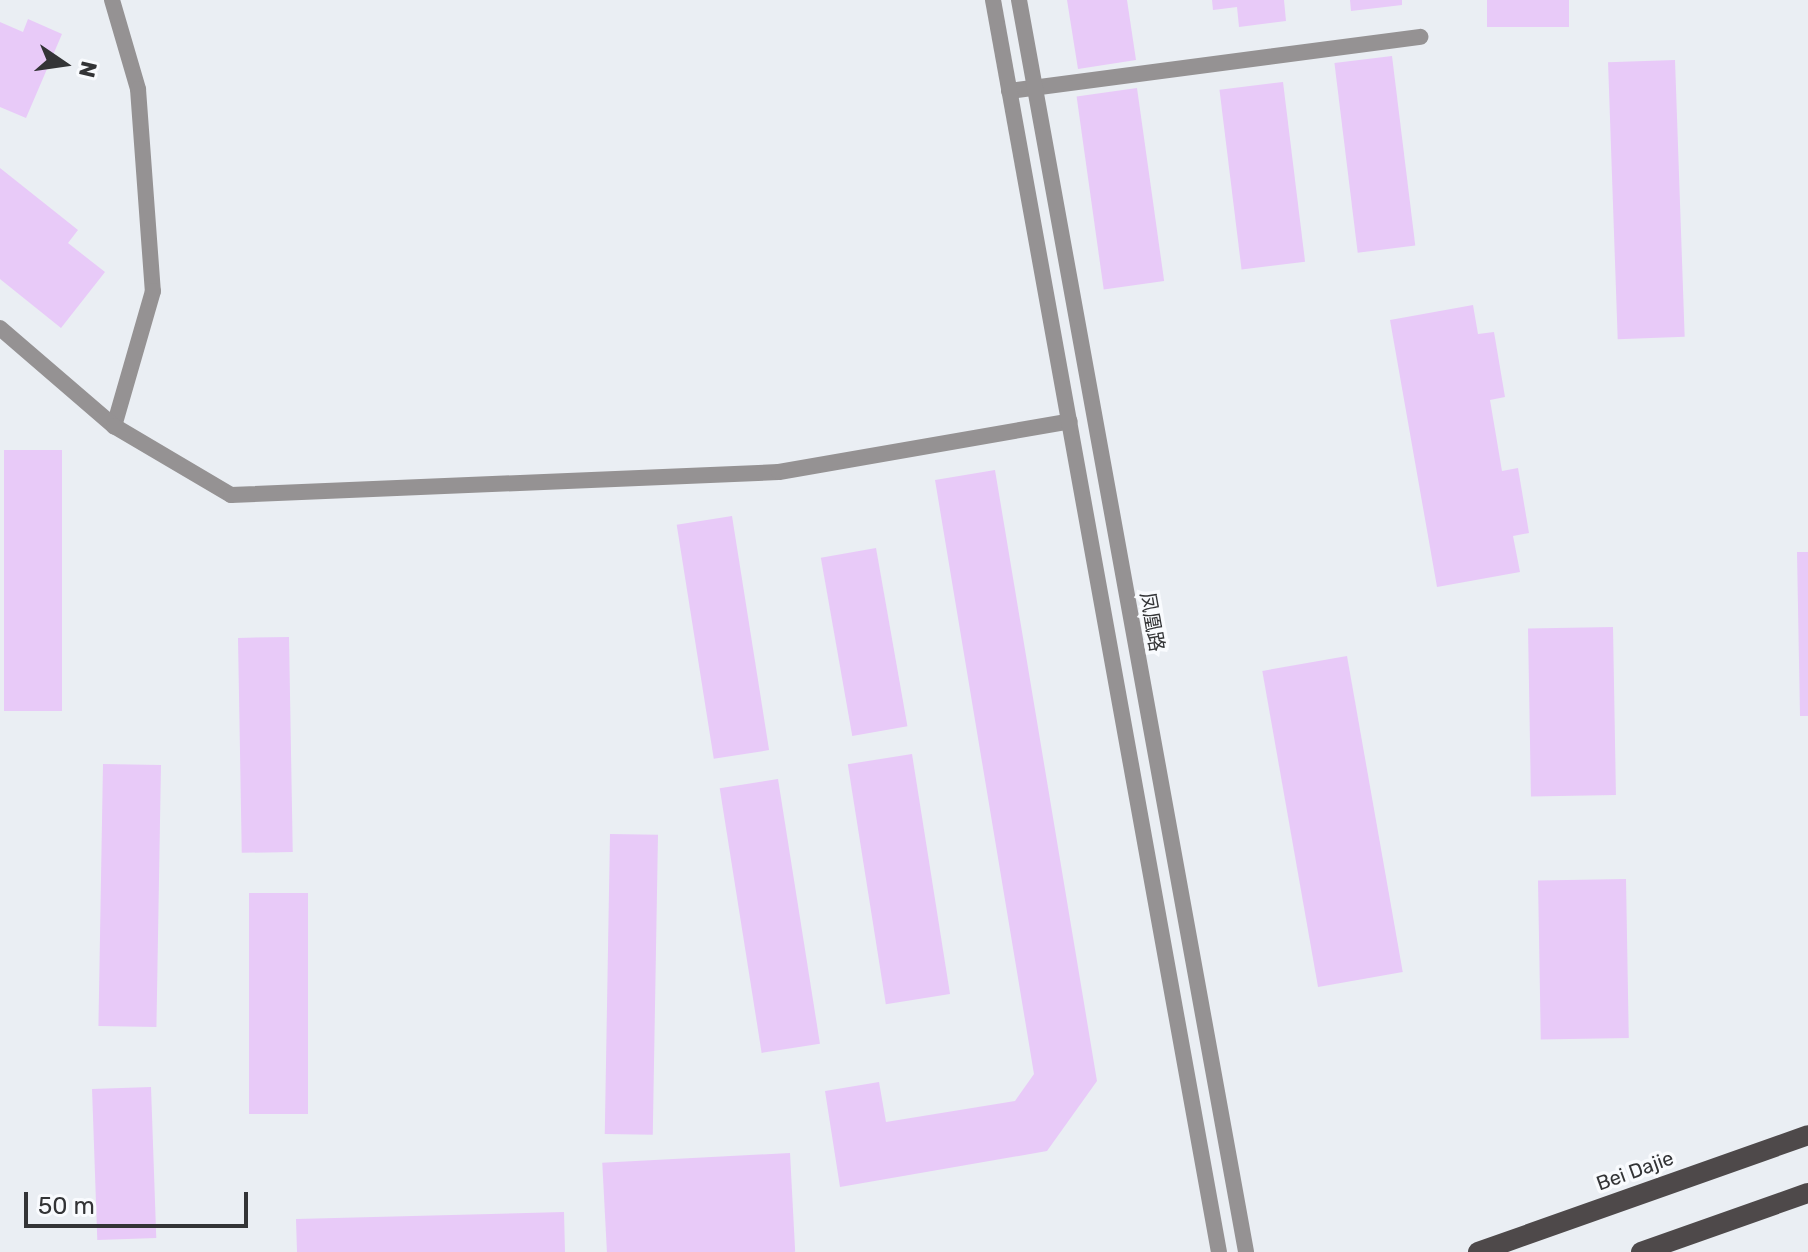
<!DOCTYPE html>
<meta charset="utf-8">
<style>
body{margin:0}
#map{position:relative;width:1808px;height:1252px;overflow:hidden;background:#eaeef3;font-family:Rubik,"Noto Sans SC",sans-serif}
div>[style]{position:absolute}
.building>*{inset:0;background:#e8caf8;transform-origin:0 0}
.minor>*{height:16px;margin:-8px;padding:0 8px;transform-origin:8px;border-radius:8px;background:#959293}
.tertiary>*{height:16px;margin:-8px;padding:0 8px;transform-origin:8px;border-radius:8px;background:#959293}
.primary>*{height:20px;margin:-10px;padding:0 10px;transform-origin:10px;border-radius:10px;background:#4e494a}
span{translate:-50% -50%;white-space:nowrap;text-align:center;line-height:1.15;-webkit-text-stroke:7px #f9fbfe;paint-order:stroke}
.street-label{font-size:20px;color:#333436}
.north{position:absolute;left:24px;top:24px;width:80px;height:80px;-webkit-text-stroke:6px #f9fbfe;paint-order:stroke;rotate:103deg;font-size:22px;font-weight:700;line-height:32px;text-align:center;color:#333436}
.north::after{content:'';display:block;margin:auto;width:28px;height:36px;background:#333436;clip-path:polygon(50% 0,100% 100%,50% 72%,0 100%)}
.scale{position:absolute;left:24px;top:1192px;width:224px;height:36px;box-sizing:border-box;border:4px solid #333436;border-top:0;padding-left:10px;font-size:24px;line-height:28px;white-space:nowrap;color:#333436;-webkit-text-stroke:6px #f9fbfe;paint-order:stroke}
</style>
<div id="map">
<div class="building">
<div style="clip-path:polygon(1067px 0,1127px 0,1136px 60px,1078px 69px)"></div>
<div style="clip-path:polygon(1212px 0,1284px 0,1286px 21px,1239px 27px,1237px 7px,1213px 10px)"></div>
<div style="clip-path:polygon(1350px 0,1402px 0,1402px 5px,1351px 11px)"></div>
<div style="left:1487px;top:0;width:82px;height:27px"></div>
<div style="clip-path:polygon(28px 19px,62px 34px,26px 118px,0 107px,0 22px,23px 32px)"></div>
<div style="left:1392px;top:56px;width:191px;height:58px;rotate:83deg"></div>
<div style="left:1675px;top:60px;width:277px;height:67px;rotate:88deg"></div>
<div style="left:1283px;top:82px;width:181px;height:64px;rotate:83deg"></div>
<div style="left:1137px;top:88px;width:195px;height:61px;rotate:82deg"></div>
<div style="clip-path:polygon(0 168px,78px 230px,68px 243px,105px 272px,61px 328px,0 279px)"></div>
<div style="clip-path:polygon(1473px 305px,1478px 334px,1494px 332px,1505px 397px,1490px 400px,1502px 471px,1518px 468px,1529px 533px,1513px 536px,1520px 572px,1437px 587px,1390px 320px)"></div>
<div style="left:4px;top:450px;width:58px;height:261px"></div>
<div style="clip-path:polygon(995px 470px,1097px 1081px,1047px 1151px,840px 1187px,825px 1091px,879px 1082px,886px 1122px,1015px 1101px,1034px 1074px,935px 480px)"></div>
<div style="left:732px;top:516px;width:237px;height:56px;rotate:81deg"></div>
<div style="left:876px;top:548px;width:181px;height:56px;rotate:80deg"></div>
<div style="clip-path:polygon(1797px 552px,1808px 552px,1808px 716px,1800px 716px)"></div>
<div style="left:1613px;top:627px;width:168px;height:85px;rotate:89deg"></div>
<div style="left:289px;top:637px;width:215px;height:51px;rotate:89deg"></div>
<div style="left:1347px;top:656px;width:321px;height:86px;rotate:80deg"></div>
<div style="left:912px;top:754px;width:243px;height:65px;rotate:81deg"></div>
<div style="left:103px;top:764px;width:58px;height:262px;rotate:1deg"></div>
<div style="left:778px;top:779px;width:268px;height:59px;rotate:81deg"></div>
<div style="left:610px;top:834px;width:48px;height:300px;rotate:1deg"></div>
<div style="left:1626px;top:879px;width:159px;height:88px;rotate:89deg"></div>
<div style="left:249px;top:893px;width:59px;height:221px"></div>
<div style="left:151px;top:1087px;width:151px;height:59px;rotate:88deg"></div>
<div style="left:790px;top:1153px;width:99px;height:188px;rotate:87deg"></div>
<div style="clip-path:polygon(564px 1212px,565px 1252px,297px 1252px,296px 1219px)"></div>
</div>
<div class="minor">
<div style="left:112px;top:0;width:93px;rotate:73.7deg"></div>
<div style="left:138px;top:89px;width:203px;rotate:85.8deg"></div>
<div style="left:153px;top:291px;width:141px;rotate:106.1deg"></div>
<div style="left:1009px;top:91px;width:415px;rotate:-7.5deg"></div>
<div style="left:0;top:328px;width:150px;rotate:40.7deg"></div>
<div style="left:114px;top:426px;width:136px;rotate:30.5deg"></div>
<div style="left:231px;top:495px;width:548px;rotate:-2.4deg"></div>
<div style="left:779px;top:472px;width:295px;rotate:-9.9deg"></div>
</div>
<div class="tertiary">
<div style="left:993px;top:0;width:1272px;rotate:79.77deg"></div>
<div style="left:1019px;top:0;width:1272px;rotate:79.72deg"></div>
</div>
<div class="primary">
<div style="left:1478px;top:1252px;width:350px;rotate:-19.5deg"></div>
<div style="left:1641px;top:1252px;width:177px;rotate:-19.5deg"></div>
</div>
<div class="street-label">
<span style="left:1152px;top:622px;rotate:80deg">凤凰路</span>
<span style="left:1635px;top:1171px;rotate:-20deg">Bei Dajie</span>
</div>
<div class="north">N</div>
<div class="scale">50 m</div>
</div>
